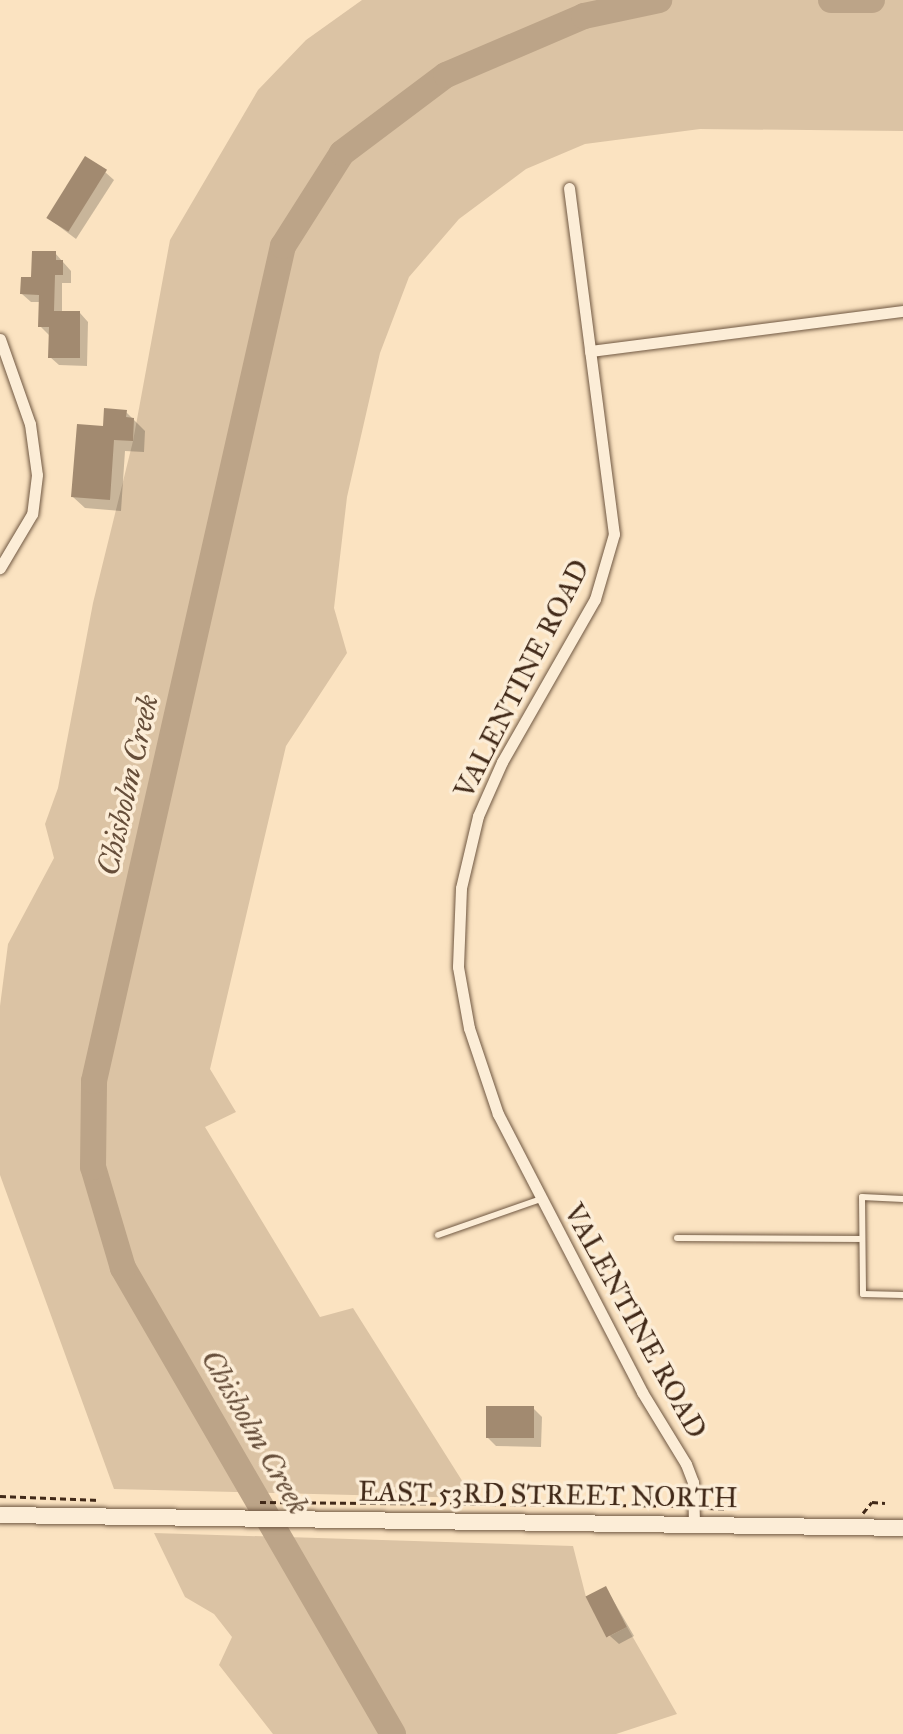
<!DOCTYPE html>
<style>
body{margin:0}
#map{position:relative;width:903px;height:1734px;overflow:hidden;background:#fbe3c1;font-family:"IM FELL Great Primer",serif}
div>[style]{position:absolute}
.green>*{inset:0;background:#dbc3a4}
.shadow>*{inset:0;background:#0003}
.river>*{height:26px;margin:-13px;padding:0 13px;transform-origin:13px;border-radius:13px;background:#bca488}
.building>*{inset:0;background:#a28a70;transform-origin:0 0}
.path>*{height:3px;margin-top:-1.5px;transform-origin:0;background:repeating-linear-gradient(90deg,#412918 0 6px,transparent 0 10px)}
.roads{filter:drop-shadow(0 0 2px #705842) drop-shadow(0 0 2px #705842)}
.lane>*{height:6px;margin:-3px;padding:0 3px;transform-origin:3px;border-radius:3px;background:#fcedd7}
.street>*{height:11px;margin:-5.5px;padding:0 5.5px;transform-origin:5.5px;border-radius:5.5px;background:#fcedd7}
.secondary>*{height:16px;margin:-8px;padding:0 8px;transform-origin:8px;border-radius:8px;background:#fcedd7}
span{translate:-50% -50%;white-space:nowrap;text-align:center;line-height:1.15;-webkit-text-stroke:7px #fcedd7;paint-order:stroke}
.street-label{font-size:28px;color:#412918}
.water-label{font-size:30px;color:#664e3a;font-style:italic}
</style>
<div id="map">
<div class="green">
<div style="clip-path:polygon(362px 0,903px 0,903px 131px,700px 129px,585px 144px,526px 169px,459px 219px,409px 277px,380px 353px,347px 497px,334px 608px,347px 653px,286px 746px,210px 1069px,236px 1112px,205px 1127px,320px 1317px,353px 1308px,473px 1498px,114px 1489px,0 1175px,0 1006px,8px 944px,54px 858px,45px 824px,58px 788px,93px 603px,133px 441px,170px 240px,258px 90px,306px 40px)"></div>
<div style="clip-path:polygon(154px 1533px,573px 1546px,586px 1597px,608px 1637px,627px 1627px,677px 1714px,616px 1734px,273px 1734px,219px 1665px,232px 1637px,214px 1614px,185px 1597px)"></div>
</div>
<div class="shadow">
<div style="clip-path:polygon(105px 172px,114px 180px,76px 239px,48px 218px)"></div>
<div style="clip-path:polygon(55px 253px,71px 271px,71px 283px,62px 283px,62px 313px,80px 313px,88px 322px,87px 366px,59px 365px,50px 357px,49px 335px,40px 326px,41px 302px,31px 302px,22px 294px)"></div>
<div style="clip-path:polygon(126px 412px,145px 431px,144px 452px,125px 451px,121px 511px,85px 508px,73px 497px,105px 428px)"></div>
<div style="clip-path:polygon(533px 1408px,542px 1417px,541px 1447px,496px 1446px,487px 1437px)"></div>
<div style="clip-path:polygon(606px 1588px,634px 1636px,619px 1644px,610px 1636px)"></div>
</div>
<div class="river">
<div style="left:831px;top:0;width:41px"></div>
<div style="left:393px;top:1734px;width:539px;rotate:-120.09deg"></div>
<div style="left:123px;top:1268px;width:105px;rotate:-106.5deg"></div>
<div style="left:93px;top:1167px;width:86px;rotate:-89.3deg"></div>
<div style="left:94px;top:1081px;width:856px;rotate:-77.25deg"></div>
<div style="left:283px;top:246px;width:110px;rotate:-57.6deg"></div>
<div style="left:342px;top:153px;width:130px;rotate:-36.9deg"></div>
<div style="left:446px;top:75px;width:150px;rotate:-23.1deg"></div>
<div style="left:584px;top:16px;width:77px;rotate:-12deg"></div>
</div>
<div class="building">
<div style="left:85px;top:156px;width:26px;height:73px;rotate:32deg"></div>
<div style="clip-path:polygon(32px 251px,56px 251px,56px 260px,63px 260px,63px 275px,55px 275px,54px 311px,80px 311px,80px 358px,48px 358px,49px 327px,38px 327px,39px 295px,20px 294px,21px 277px,31px 277px)"></div>
<div style="clip-path:polygon(104px 408px,127px 410px,126px 417px,134px 418px,133px 441px,114px 440px,110px 500px,71px 497px,77px 424px,103px 426px)"></div>
<div style="left:486px;top:1406px;width:48px;height:32px"></div>
<div style="left:606px;top:1586px;width:46px;height:23px;rotate:63deg"></div>
</div>
<div class="path">
<div style="left:0;top:1496px;width:100px;rotate:2.3deg"></div>
<div style="left:260px;top:1502px;width:420px;rotate:0.5deg"></div>
<div style="left:708px;top:1508px;width:20px;rotate:3deg"></div>
<div style="left:863px;top:1513px;width:14px;rotate:-51deg"></div>
<div style="left:872px;top:1502px;width:13px;rotate:4deg"></div>
</div>
<div class="roads">
<div class="lane">
<div style="left:903px;top:1199px;width:41px;rotate:-177.2deg"></div>
<div style="left:862px;top:1197px;width:97px;rotate:89.4deg"></div>
<div style="left:863px;top:1294px;width:40px;rotate:1.4deg"></div>
<div style="left:438px;top:1235px;width:109px;rotate:-19.3deg"></div>
<div style="left:677px;top:1238px;width:185px;rotate:0.3deg"></div>
</div>
<div class="street">
<div style="left:569px;top:188px;width:349px;rotate:82.6deg"></div>
<div style="left:614px;top:534px;width:68px;rotate:106.3deg"></div>
<div style="left:595px;top:599px;width:188px;rotate:119.7deg"></div>
<div style="left:502px;top:762px;width:59px;rotate:114deg"></div>
<div style="left:478px;top:816px;width:74px;rotate:103.3deg"></div>
<div style="left:461px;top:888px;width:79px;rotate:92.2deg"></div>
<div style="left:458px;top:967px;width:62px;rotate:79.8deg"></div>
<div style="left:469px;top:1028px;width:91px;rotate:71.4deg"></div>
<div style="left:498px;top:1114px;width:313px;rotate:62.6deg"></div>
<div style="left:642px;top:1392px;width:84px;rotate:58.6deg"></div>
<div style="left:686px;top:1464px;width:19px;rotate:69deg"></div>
<div style="left:693px;top:1482px;width:41px;rotate:88.6deg"></div>
<div style="left:0;top:339px;width:90px;rotate:70.6deg"></div>
<div style="left:30px;top:424px;width:51px;rotate:82.2deg"></div>
<div style="left:37px;top:475px;width:39px;rotate:97deg"></div>
<div style="left:32px;top:514px;width:63px;rotate:120.7deg"></div>
<div style="left:590px;top:351px;width:316px;rotate:-7.3deg"></div>
</div>
<div class="secondary">
<div style="left:0;top:1515px;width:903px;rotate:0.82deg"></div>
</div>
</div>
<div class="street-label">
<span style="left:522px;top:679px;rotate:-63deg">VALENTINE ROAD</span>
<span style="left:635px;top:1321px;rotate:61deg">VALENTINE ROAD</span>
<span style="left:548px;top:1495px;rotate:1deg">EAST 53RD STREET NORTH</span>
</div>
<div class="water-label">
<span style="left:128px;top:785px;rotate:-77deg">Chisholm Creek</span>
<span style="left:255px;top:1432px;rotate:60deg">Chisholm Creek</span>
</div>
</div>
